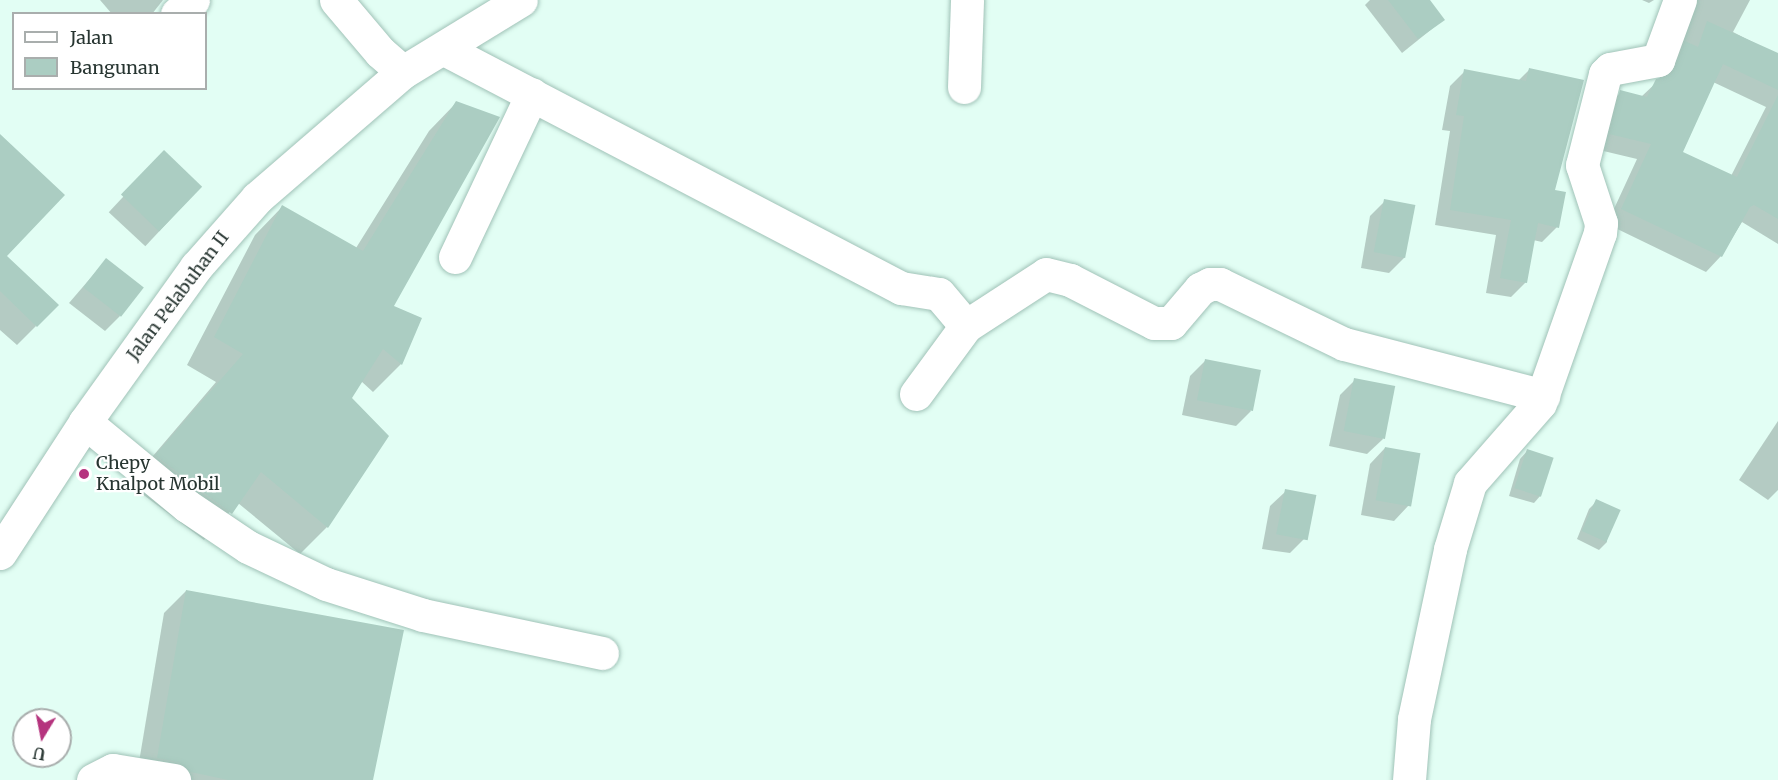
<!DOCTYPE html>
<style>
body{margin:0}
#map{position:relative;width:1778px;height:780px;overflow:hidden;background:#e2fef4;font-family:Merriweather,serif}
div>[style]{position:absolute}
.shadow>*{inset:0;background:#0003;transform-origin:0 0}
.building>*{inset:0;background:#abcdc2;transform-origin:0 0}
.roads{filter:drop-shadow(0 0 2px #a0c2b7) drop-shadow(0 0 2px #a0c2b7)}
.minor>*{height:33px;margin:-16.5px;padding:0 16.5px;transform-origin:16.5px;border-radius:16.5px;background:#fff}
.major>*{height:33px;margin:-16.5px;padding:0 16.5px;transform-origin:16.5px;border-radius:16.5px;background:#fff}
.dots>*{width:16px;height:16px;translate:-50% -50%;box-sizing:border-box;border:3px solid #fff;border-radius:50%}
span{translate:-50% -50%;white-space:nowrap;text-align:center;line-height:1.15;-webkit-text-stroke:4.5px #fff;paint-order:stroke}
.street-label{font-size:18px;color:#273531}
.poi-label{font-size:18px;color:#273531}
.left{translate:0 -50%;text-align:left}
.legend{position:absolute;left:12px;top:12px;width:195px;height:78px;box-sizing:border-box;background:#fff;border:2px solid #a9aead;margin:0;padding:8px 10px;list-style:none;font-size:18px;color:#273531}
.legend li{display:flex;align-items:center;gap:12px;height:30px}
.legend b{width:30px;border:2px solid #a9aead}
.north{position:absolute;left:12px;top:708px;width:60px;height:60px;box-sizing:border-box;background:#fff;border:2px solid #a9aead;border-radius:50%;rotate:190deg;font-size:16px;font-weight:700;line-height:24px;text-align:center;color:#273531}
.north::after{content:'';display:block;margin:auto;width:21px;height:27px;background:#b5347e;clip-path:polygon(50% 0,100% 100%,50% 72%,0 100%)}
</style>
<div id="map">
<div class="shadow">
<div style="clip-path:polygon(100px 0,163px 0,152px 14px,112px 14px)"></div>
<div style="clip-path:polygon(1370px 0,1428px 0,1443px 20px,1402px 53px,1365px 5px)"></div>
<div style="clip-path:polygon(1642px 0,1654px 0,1649px 3px)"></div>
<div style="clip-path:polygon(evenodd,1673px 0,1750px 0,1733px 32px,1778px 55px,1778px 244px,1742px 222px,1721px 256px,1706px 272px,1607px 224px,1637px 159px,1595px 149px,1605px 108px,1621px 92px,1641px 97px,1659px 80px,1684px 12px,1673px 0,1713px 82px,1766px 107px,1731px 176px,1681px 152px,1713px 82px)"></div>
<div style="clip-path:polygon(1529px 70px,1557px 227px,1542px 242px,1533px 240px,1526px 282px,1511px 297px,1486px 293px,1496px 235px,1435px 225px,1450px 131px,1442px 130px,1450px 86px,1465px 71px,1518px 81px)"></div>
<div style="clip-path:polygon(456px 103px,392px 306px,420px 319px,401px 364px,373px 392px,361px 381px,350px 399px,327px 527px,300px 554px,238px 503px,204px 540px,129px 484px,216px 382px,187px 365px,255px 235px,282px 207px,356px 248px,429px 131px)"></div>
<div style="left:164px;top:153px;width:50px;height:81px;rotate:43deg"></div>
<div style="clip-path:polygon(0 155px,6px 255px,36px 326px,17px 345px,0 330px)"></div>
<div style="clip-path:polygon(1385px 201px,1413px 206px,1404px 258px,1389px 273px,1361px 268px,1370px 216px)"></div>
<div style="clip-path:polygon(106px 260px,120px 316px,105px 331px,69px 303px)"></div>
<div style="clip-path:polygon(1206px 360px,1251px 411px,1236px 426px,1182px 415px,1190px 376px)"></div>
<div style="clip-path:polygon(1355px 380px,1383px 439px,1367px 454px,1329px 446px,1340px 395px)"></div>
<div style="clip-path:polygon(1778px 421px,1778px 490px,1768px 500px,1739px 480px)"></div>
<div style="clip-path:polygon(1385px 448px,1409px 505px,1394px 521px,1361px 515px,1370px 464px)"></div>
<div style="clip-path:polygon(1527px 451px,1541px 495px,1534px 503px,1509px 496px,1520px 459px)"></div>
<div style="clip-path:polygon(1286px 491px,1305px 538px,1290px 553px,1262px 549px,1270px 506px)"></div>
<div style="clip-path:polygon(1597px 501px,1607px 542px,1599px 550px,1577px 539px,1589px 509px)"></div>
<div style="clip-path:polygon(186px 591px,371px 780px,136px 780px,164px 613px)"></div>
</div>
<div class="building">
<div style="clip-path:polygon(1388px 0,1430px 0,1445px 20px,1418px 39px)"></div>
<div style="clip-path:polygon(1707px 21px,1778px 53px,1778px 90px,1723px 64px,1683px 152px,1737px 177px,1778px 95px,1778px 219px,1754px 205px,1750px 207px,1722px 257px,1621px 209px,1651px 144px,1609px 134px,1620px 90px,1647px 97px,1656px 79px,1670px 75px,1675px 67px,1685px 41px,1698px 47px)"></div>
<div style="clip-path:polygon(1529px 68px,1584px 80px,1555px 190px,1566px 192px,1559px 228px,1538px 223px,1527px 283px,1500px 278px,1511px 220px,1450px 210px,1464px 116px,1456px 115px,1464px 69px,1526px 81px)"></div>
<div style="clip-path:polygon(456px 101px,500px 117px,394px 306px,422px 318px,402px 365px,383px 349px,352px 398px,389px 436px,328px 528px,261px 472px,232px 514px,155px 455px,243px 354px,214px 337px,282px 205px,363px 251px)"></div>
<div style="clip-path:polygon(0 134px,65px 195px,7px 256px,59px 305px,37px 327px,0 291px)"></div>
<div style="left:164px;top:150px;width:53px;height:62px;rotate:44deg"></div>
<div style="left:1384px;top:199px;width:32px;height:54px;rotate:11deg"></div>
<div style="left:106px;top:258px;width:48px;height:37px;rotate:38deg"></div>
<div style="left:1205px;top:359px;width:57px;height:42px;rotate:11deg"></div>
<div style="left:1354px;top:378px;width:42px;height:54px;rotate:11deg"></div>
<div style="left:1385px;top:447px;width:36px;height:54px;rotate:10deg"></div>
<div style="left:1527px;top:449px;width:28px;height:41px;rotate:18deg"></div>
<div style="left:1285px;top:489px;width:32px;height:46px;rotate:11deg"></div>
<div style="left:1596px;top:499px;width:27px;height:35px;rotate:24deg"></div>
<div style="clip-path:polygon(186px 590px,404px 630px,373px 780px,228px 780px,191px 772px,178px 762px,157px 758px)"></div>
</div>
<div class="roads">
<div class="minor">
<div style="left:336px;top:0;width:68px;rotate:49.8deg"></div>
<div style="left:380px;top:52px;width:30px;rotate:41deg"></div>
<div style="left:177px;top:14px;width:21px;rotate:-41deg"></div>
<div style="left:444px;top:49px;width:516px;rotate:27.61deg"></div>
<div style="left:901px;top:288px;width:38px;rotate:9deg"></div>
<div style="left:939px;top:294px;width:42px;rotate:49.8deg"></div>
<div style="left:964px;top:87px;width:87px;rotate:-88deg"></div>
<div style="left:455px;top:257px;width:180px;rotate:-64.7deg"></div>
<div style="left:916px;top:394px;width:84px;rotate:-53.7deg"></div>
<div style="left:966px;top:326px;width:95px;rotate:-33deg"></div>
<div style="left:1046px;top:274px;width:25px;rotate:14deg"></div>
<div style="left:1070px;top:280px;width:94px;rotate:27.1deg"></div>
<div style="left:1154px;top:323px;width:17px"></div>
<div style="left:1171px;top:323px;width:45px;rotate:-49.5deg"></div>
<div style="left:1200px;top:289px;width:11px;rotate:-27deg"></div>
<div style="left:1210px;top:284px;width:10px"></div>
<div style="left:1220px;top:284px;width:138px;rotate:25.8deg"></div>
<div style="left:1344px;top:344px;width:206px;rotate:14.6deg"></div>
<div style="left:85px;top:422px;width:132px;rotate:39.5deg"></div>
<div style="left:187px;top:506px;width:73px;rotate:33.9deg"></div>
<div style="left:248px;top:547px;width:86px;rotate:25.4deg"></div>
<div style="left:326px;top:584px;width:102px;rotate:17.7deg"></div>
<div style="left:423px;top:615px;width:183px;rotate:12deg"></div>
<div style="left:93px;top:780px;width:22px;rotate:-27deg"></div>
<div style="left:113px;top:770px;width:62px;rotate:9.3deg"></div>
<div style="left:1409px;top:780px;width:61px;rotate:-85.3deg"></div>
<div style="left:1414px;top:719px;width:174px;rotate:-78deg"></div>
<div style="left:1450px;top:549px;width:69px;rotate:-73.1deg"></div>
<div style="left:1470px;top:483px;width:106px;rotate:-48.8deg"></div>
<div style="left:1540px;top:403px;width:180px;rotate:-70.6deg"></div>
<div style="left:1600px;top:233px;width:10px;rotate:-84deg"></div>
<div style="left:1601px;top:223px;width:61px;rotate:-108.1deg"></div>
<div style="left:1582px;top:165px;width:94px;rotate:-75.8deg"></div>
<div style="left:1605px;top:74px;width:7px;rotate:-45deg"></div>
<div style="left:1610px;top:69px;width:49px;rotate:-10.6deg"></div>
<div style="left:1658px;top:60px;width:64px;rotate:-69.9deg"></div>
</div>
<div class="major">
<div style="left:0;top:553px;width:156px;rotate:-57deg"></div>
<div style="left:85px;top:422px;width:191px;rotate:-54.4deg"></div>
<div style="left:196px;top:267px;width:92px;rotate:-48.5deg"></div>
<div style="left:257px;top:198px;width:193px;rotate:-40.8deg"></div>
<div style="left:403px;top:72px;width:138px;rotate:-31.4deg"></div>
</div>
</div>
<div class="dots">
<div style="left:84px;top:474px;background:#b5347e"></div>
</div>
<div class="street-label">
<span style="left:178px;top:296px;rotate:-53deg">Jalan Pelabuhan II</span>
</div>
<div class="poi-label">
<span class="left" style="left:96px;top:474px">Chepy<br>Knalpot Mobil</span>
</div>
<ul class="legend">
<li><b style="height:8px;background:#fff"></b>Jalan</li>
<li><b style="height:16px;background:#abcdc2"></b>Bangunan</li>
</ul>
<div class="north">U</div>
</div>
